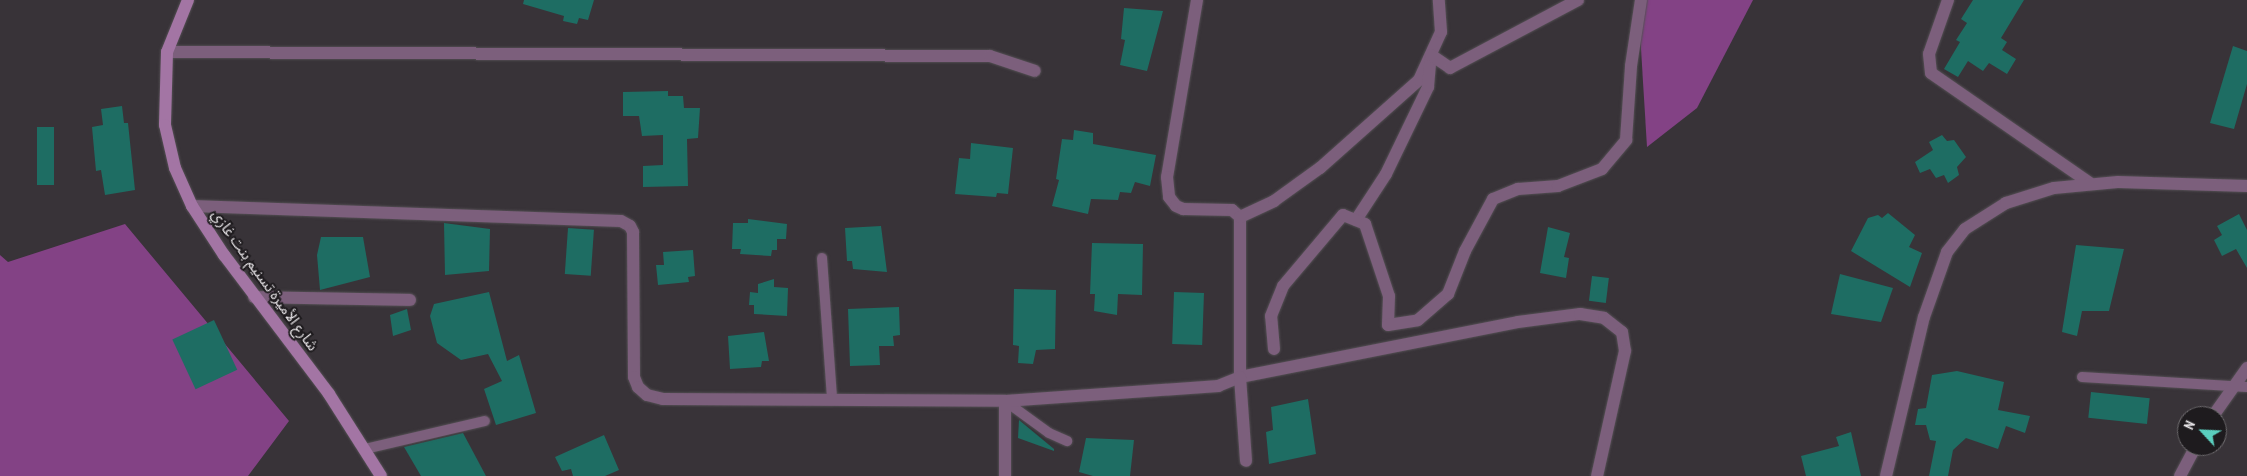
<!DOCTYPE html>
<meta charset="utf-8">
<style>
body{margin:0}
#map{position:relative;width:2247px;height:476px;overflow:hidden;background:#383338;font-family:"PT Sans Narrow","Noto Sans Arabic",sans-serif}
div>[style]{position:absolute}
.forest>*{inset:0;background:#834285}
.building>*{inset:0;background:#1e6d63;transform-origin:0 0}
.roads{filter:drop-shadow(0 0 1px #544f54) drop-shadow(0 0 1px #544f54)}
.service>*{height:10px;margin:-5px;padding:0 5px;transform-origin:5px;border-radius:5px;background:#7c5f7c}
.minor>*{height:12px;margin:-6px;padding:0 6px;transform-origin:6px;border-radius:6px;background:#7c5f7c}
.secondary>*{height:12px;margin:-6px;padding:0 6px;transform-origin:6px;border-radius:6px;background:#a375a4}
span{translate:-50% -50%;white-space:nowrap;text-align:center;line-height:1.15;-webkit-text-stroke:4px #1e1b1e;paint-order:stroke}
.street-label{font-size:15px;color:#e8e5e8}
.north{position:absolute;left:2177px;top:406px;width:50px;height:50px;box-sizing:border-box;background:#1e1b1e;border:1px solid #6f6c6f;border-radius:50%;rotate:295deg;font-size:14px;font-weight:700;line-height:20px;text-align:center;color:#e8e5e8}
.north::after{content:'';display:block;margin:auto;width:18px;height:22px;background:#5acebe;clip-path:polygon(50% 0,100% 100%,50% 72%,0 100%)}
</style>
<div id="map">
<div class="forest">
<div style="clip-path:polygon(1638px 0,1753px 0,1697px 108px,1647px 147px)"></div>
<div style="clip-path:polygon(125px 224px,289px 421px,248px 476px,0 476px,0 255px,8px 262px)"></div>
</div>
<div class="building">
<div style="clip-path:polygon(524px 0,594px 0,588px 20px,579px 18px,577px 24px,563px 21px,564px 16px,523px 4px)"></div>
<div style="clip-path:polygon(1973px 0,2024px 0,2001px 38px,2007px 42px,2002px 50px,2016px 59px,2007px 74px,1989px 63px,1983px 71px,1968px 61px,1958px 77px,1944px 69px,1960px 42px,1956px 40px,1967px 23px,1961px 19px)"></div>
<div style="clip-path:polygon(1124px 8px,1163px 11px,1147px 71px,1120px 65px,1125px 40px,1121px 39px)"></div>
<div style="clip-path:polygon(2233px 46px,2247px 51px,2247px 84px,2234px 129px,2210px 123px)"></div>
<div style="clip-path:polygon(668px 91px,668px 96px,683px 96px,684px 108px,700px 108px,698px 138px,687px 139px,688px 186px,643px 187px,643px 166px,663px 165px,663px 135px,642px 136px,639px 116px,623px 116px,623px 92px)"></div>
<div style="clip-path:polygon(122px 106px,124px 123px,128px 123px,135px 190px,105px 195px,101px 170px,96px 171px,92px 127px,103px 125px,101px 109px)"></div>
<div style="left:37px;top:127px;width:17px;height:58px"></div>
<div style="clip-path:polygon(1074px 130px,1093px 133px,1093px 144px,1156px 155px,1150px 186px,1135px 182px,1131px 193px,1120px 192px,1118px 200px,1091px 199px,1088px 214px,1052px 206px,1059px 180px,1056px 179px,1062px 139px,1073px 140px)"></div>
<div style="clip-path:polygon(1942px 135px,1947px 141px,1954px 140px,1966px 157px,1957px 167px,1959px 175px,1948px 183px,1944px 175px,1936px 178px,1930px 169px,1920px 173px,1915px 162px,1933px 150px,1929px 142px)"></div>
<div style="clip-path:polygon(971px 143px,1013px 148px,1008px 194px,997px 193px,996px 197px,955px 194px,959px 158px,970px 159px)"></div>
<div style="clip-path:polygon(1888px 213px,1915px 235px,1909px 247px,1922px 253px,1910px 287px,1851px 251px,1868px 218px,1878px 215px,1882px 218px)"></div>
<div style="clip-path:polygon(2239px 214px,2247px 230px,2247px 268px,2236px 249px,2222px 256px,2214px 240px,2222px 235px,2217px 226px)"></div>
<div style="clip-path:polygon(748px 219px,787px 224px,786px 239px,777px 239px,777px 250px,772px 250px,771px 256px,740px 254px,741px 249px,732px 249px,733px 223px,748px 223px)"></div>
<div style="clip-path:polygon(444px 223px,490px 229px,489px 271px,445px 275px)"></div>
<div style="clip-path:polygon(881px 226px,887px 272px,853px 269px,852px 261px,847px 261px,845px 228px)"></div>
<div style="clip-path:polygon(1548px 227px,1570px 233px,1564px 257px,1569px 258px,1566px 278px,1540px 273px)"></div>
<div style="left:568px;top:228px;width:26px;height:46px;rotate:4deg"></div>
<div style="clip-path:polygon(321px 237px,363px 237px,370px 277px,320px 290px,317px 255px)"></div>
<div style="clip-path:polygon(1092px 243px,1143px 244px,1142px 295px,1118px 294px,1117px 315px,1094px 311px,1095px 294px,1090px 294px)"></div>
<div style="clip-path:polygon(2076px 245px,2124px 249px,2109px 311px,2082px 311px,2077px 336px,2062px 332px)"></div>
<div style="clip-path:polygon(693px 250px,695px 276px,688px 277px,689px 282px,658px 285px,656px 265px,664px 265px,663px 252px)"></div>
<div style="clip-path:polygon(1840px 274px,1893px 288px,1881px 322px,1831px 314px)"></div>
<div style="left:1592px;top:276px;width:17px;height:25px;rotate:7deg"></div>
<div style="clip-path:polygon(774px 279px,774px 287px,788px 288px,787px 316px,754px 314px,754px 305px,749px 305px,750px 292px,758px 293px,758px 284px)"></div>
<div style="clip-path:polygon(1014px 289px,1056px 290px,1055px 349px,1036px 350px,1033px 364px,1018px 363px,1019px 346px,1013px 345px)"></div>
<div style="clip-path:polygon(489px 292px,507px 361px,519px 355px,536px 413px,496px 425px,484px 389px,502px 381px,488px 354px,461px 360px,437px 343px,430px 316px,434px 304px)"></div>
<div style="left:1174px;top:292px;width:30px;height:52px;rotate:2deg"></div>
<div style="clip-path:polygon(899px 307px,900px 335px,893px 336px,894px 346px,879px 346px,880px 365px,850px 366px,848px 309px)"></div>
<div style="clip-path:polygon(407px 309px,411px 330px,393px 336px,390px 315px)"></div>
<div style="left:214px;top:320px;width:55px;height:46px;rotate:65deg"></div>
<div style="clip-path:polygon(764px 332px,769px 361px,762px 361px,761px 367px,730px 369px,728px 336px)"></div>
<div style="clip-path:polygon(1957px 371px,2004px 382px,1998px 410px,2030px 416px,2025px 433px,2006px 426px,1998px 449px,1966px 438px,1953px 450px,1948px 476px,1929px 476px,1936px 441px,1930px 440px,1926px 425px,1915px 425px,1918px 409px,1926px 408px,1932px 375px)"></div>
<div style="left:2091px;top:392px;width:59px;height:26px;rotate:6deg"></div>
<div style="clip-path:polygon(1308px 399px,1316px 454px,1269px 464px,1266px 432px,1273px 430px,1271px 407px)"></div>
<div style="clip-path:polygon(1019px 420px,1054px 449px,1054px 451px,1018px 438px)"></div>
<div style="clip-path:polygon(1851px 432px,1861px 476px,1806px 476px,1801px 456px,1839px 446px,1836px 437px)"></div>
<div style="clip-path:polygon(463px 433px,486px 476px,421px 476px,404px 447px)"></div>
<div style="clip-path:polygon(604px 435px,619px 470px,605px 476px,573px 476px,571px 469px,562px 471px,555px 457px)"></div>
<div style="clip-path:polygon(1086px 438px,1134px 440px,1130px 476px,1093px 476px,1079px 472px)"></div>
</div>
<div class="roads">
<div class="service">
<div style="left:822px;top:258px;width:140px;rotate:85.9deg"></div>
<div style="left:2082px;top:377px;width:165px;rotate:3.5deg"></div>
<div style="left:1005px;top:401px;width:54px;rotate:36deg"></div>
<div style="left:1049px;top:433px;width:20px;rotate:24deg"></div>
<div style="left:365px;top:449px;width:123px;rotate:-13.1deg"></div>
</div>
<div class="minor">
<div style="left:1197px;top:0;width:180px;rotate:99.6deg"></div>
<div style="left:1167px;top:177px;width:20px;rotate:84deg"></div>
<div style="left:1169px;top:197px;width:11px;rotate:52deg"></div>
<div style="left:1176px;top:206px;width:8px;rotate:23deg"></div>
<div style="left:1183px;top:209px;width:49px;rotate:1.2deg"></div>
<div style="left:1232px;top:210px;width:11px;rotate:41deg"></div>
<div style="left:1240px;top:217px;width:160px;rotate:90deg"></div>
<div style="left:1240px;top:377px;width:283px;rotate:-11.2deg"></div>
<div style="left:1518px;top:322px;width:63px;rotate:-7.4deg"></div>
<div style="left:1580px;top:314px;width:24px;rotate:9deg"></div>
<div style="left:1604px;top:318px;width:23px;rotate:38deg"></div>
<div style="left:1622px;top:332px;width:19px;rotate:81deg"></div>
<div style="left:1625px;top:351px;width:128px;rotate:102.6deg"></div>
<div style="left:1948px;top:0;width:57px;rotate:109.4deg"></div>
<div style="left:1929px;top:54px;width:19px;rotate:84deg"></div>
<div style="left:1931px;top:73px;width:193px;rotate:34.7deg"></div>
<div style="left:167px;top:52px;width:823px;rotate:0.28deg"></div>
<div style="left:990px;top:56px;width:47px;rotate:18.4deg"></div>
<div style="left:192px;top:206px;width:429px;rotate:2deg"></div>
<div style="left:621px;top:221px;width:10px;rotate:29deg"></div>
<div style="left:630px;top:226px;width:7px;rotate:63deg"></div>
<div style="left:633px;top:232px;width:145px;rotate:89.6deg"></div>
<div style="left:634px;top:377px;width:11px;rotate:68deg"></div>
<div style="left:638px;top:387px;width:12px;rotate:42deg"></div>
<div style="left:647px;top:395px;width:16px;rotate:14deg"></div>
<div style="left:663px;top:399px;width:342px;rotate:0.3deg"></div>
<div style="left:1005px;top:401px;width:214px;rotate:-4deg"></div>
<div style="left:1218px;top:386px;width:24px;rotate:-22deg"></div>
<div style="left:1240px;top:377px;width:84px;rotate:85.9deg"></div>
<div style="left:1240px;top:217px;width:38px;rotate:-25deg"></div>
<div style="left:1274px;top:201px;width:57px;rotate:-35.7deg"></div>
<div style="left:1320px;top:168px;width:132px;rotate:-41.6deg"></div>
<div style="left:1419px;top:80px;width:53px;rotate:-65.4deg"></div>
<div style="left:1441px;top:32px;width:32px;rotate:-94deg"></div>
<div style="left:1356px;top:220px;width:55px;rotate:-56.9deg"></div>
<div style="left:1386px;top:174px;width:97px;rotate:-64.2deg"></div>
<div style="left:1428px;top:87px;width:32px;rotate:-85deg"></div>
<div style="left:1431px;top:55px;width:23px;rotate:34deg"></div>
<div style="left:1450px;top:68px;width:145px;rotate:-28deg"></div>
<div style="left:254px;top:297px;width:156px;rotate:1.1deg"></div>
<div style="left:1274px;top:349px;width:33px;rotate:-95deg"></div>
<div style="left:1271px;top:316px;width:32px;rotate:-68deg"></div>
<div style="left:1283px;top:286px;width:93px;rotate:-49.8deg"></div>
<div style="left:1343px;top:215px;width:24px;rotate:22deg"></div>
<div style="left:1365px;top:224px;width:76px;rotate:71.6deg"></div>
<div style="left:1389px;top:296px;width:29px;rotate:92deg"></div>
<div style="left:1388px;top:325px;width:30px;rotate:-9deg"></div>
<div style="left:1418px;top:320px;width:40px;rotate:-41deg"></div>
<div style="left:1448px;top:294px;width:46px;rotate:-68.4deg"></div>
<div style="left:1465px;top:251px;width:59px;rotate:-61.7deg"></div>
<div style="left:1493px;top:199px;width:27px;rotate:-22deg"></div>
<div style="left:1518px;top:189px;width:40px;rotate:-4.3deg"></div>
<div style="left:1558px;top:186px;width:47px;rotate:-21.1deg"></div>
<div style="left:1602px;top:169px;width:38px;rotate:-50deg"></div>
<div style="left:1626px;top:140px;width:74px;rotate:-86.1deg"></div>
<div style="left:1631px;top:66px;width:67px;rotate:-81.4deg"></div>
<div style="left:2213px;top:416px;width:59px;rotate:-54.7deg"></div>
<div style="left:1005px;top:476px;width:75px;rotate:-90deg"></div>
<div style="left:1886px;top:476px;width:163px;rotate:-76.6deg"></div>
<div style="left:1924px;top:317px;width:69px;rotate:-70.5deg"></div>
<div style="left:1947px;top:252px;width:29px;rotate:-52deg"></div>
<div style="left:1965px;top:229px;width:49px;rotate:-32.4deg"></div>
<div style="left:2006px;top:203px;width:50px;rotate:-17.4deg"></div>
<div style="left:2054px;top:188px;width:64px;rotate:-5.4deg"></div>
<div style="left:2118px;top:182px;width:129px;rotate:1.8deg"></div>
<div style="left:2180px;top:476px;width:34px;rotate:-62deg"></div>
</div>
<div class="secondary">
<div style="left:188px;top:0;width:56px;rotate:112deg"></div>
<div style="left:167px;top:52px;width:73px;rotate:91.6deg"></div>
<div style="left:165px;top:125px;width:44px;rotate:76.9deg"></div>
<div style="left:175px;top:168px;width:42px;rotate:65.9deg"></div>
<div style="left:192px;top:206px;width:59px;rotate:56.9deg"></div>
<div style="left:224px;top:255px;width:174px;rotate:52.9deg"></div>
<div style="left:329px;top:394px;width:97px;rotate:57.6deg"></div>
</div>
</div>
<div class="street-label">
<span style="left:265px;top:280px;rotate:54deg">شارع الأميرة تسنيم بنت غازي</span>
</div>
<div class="north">N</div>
</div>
